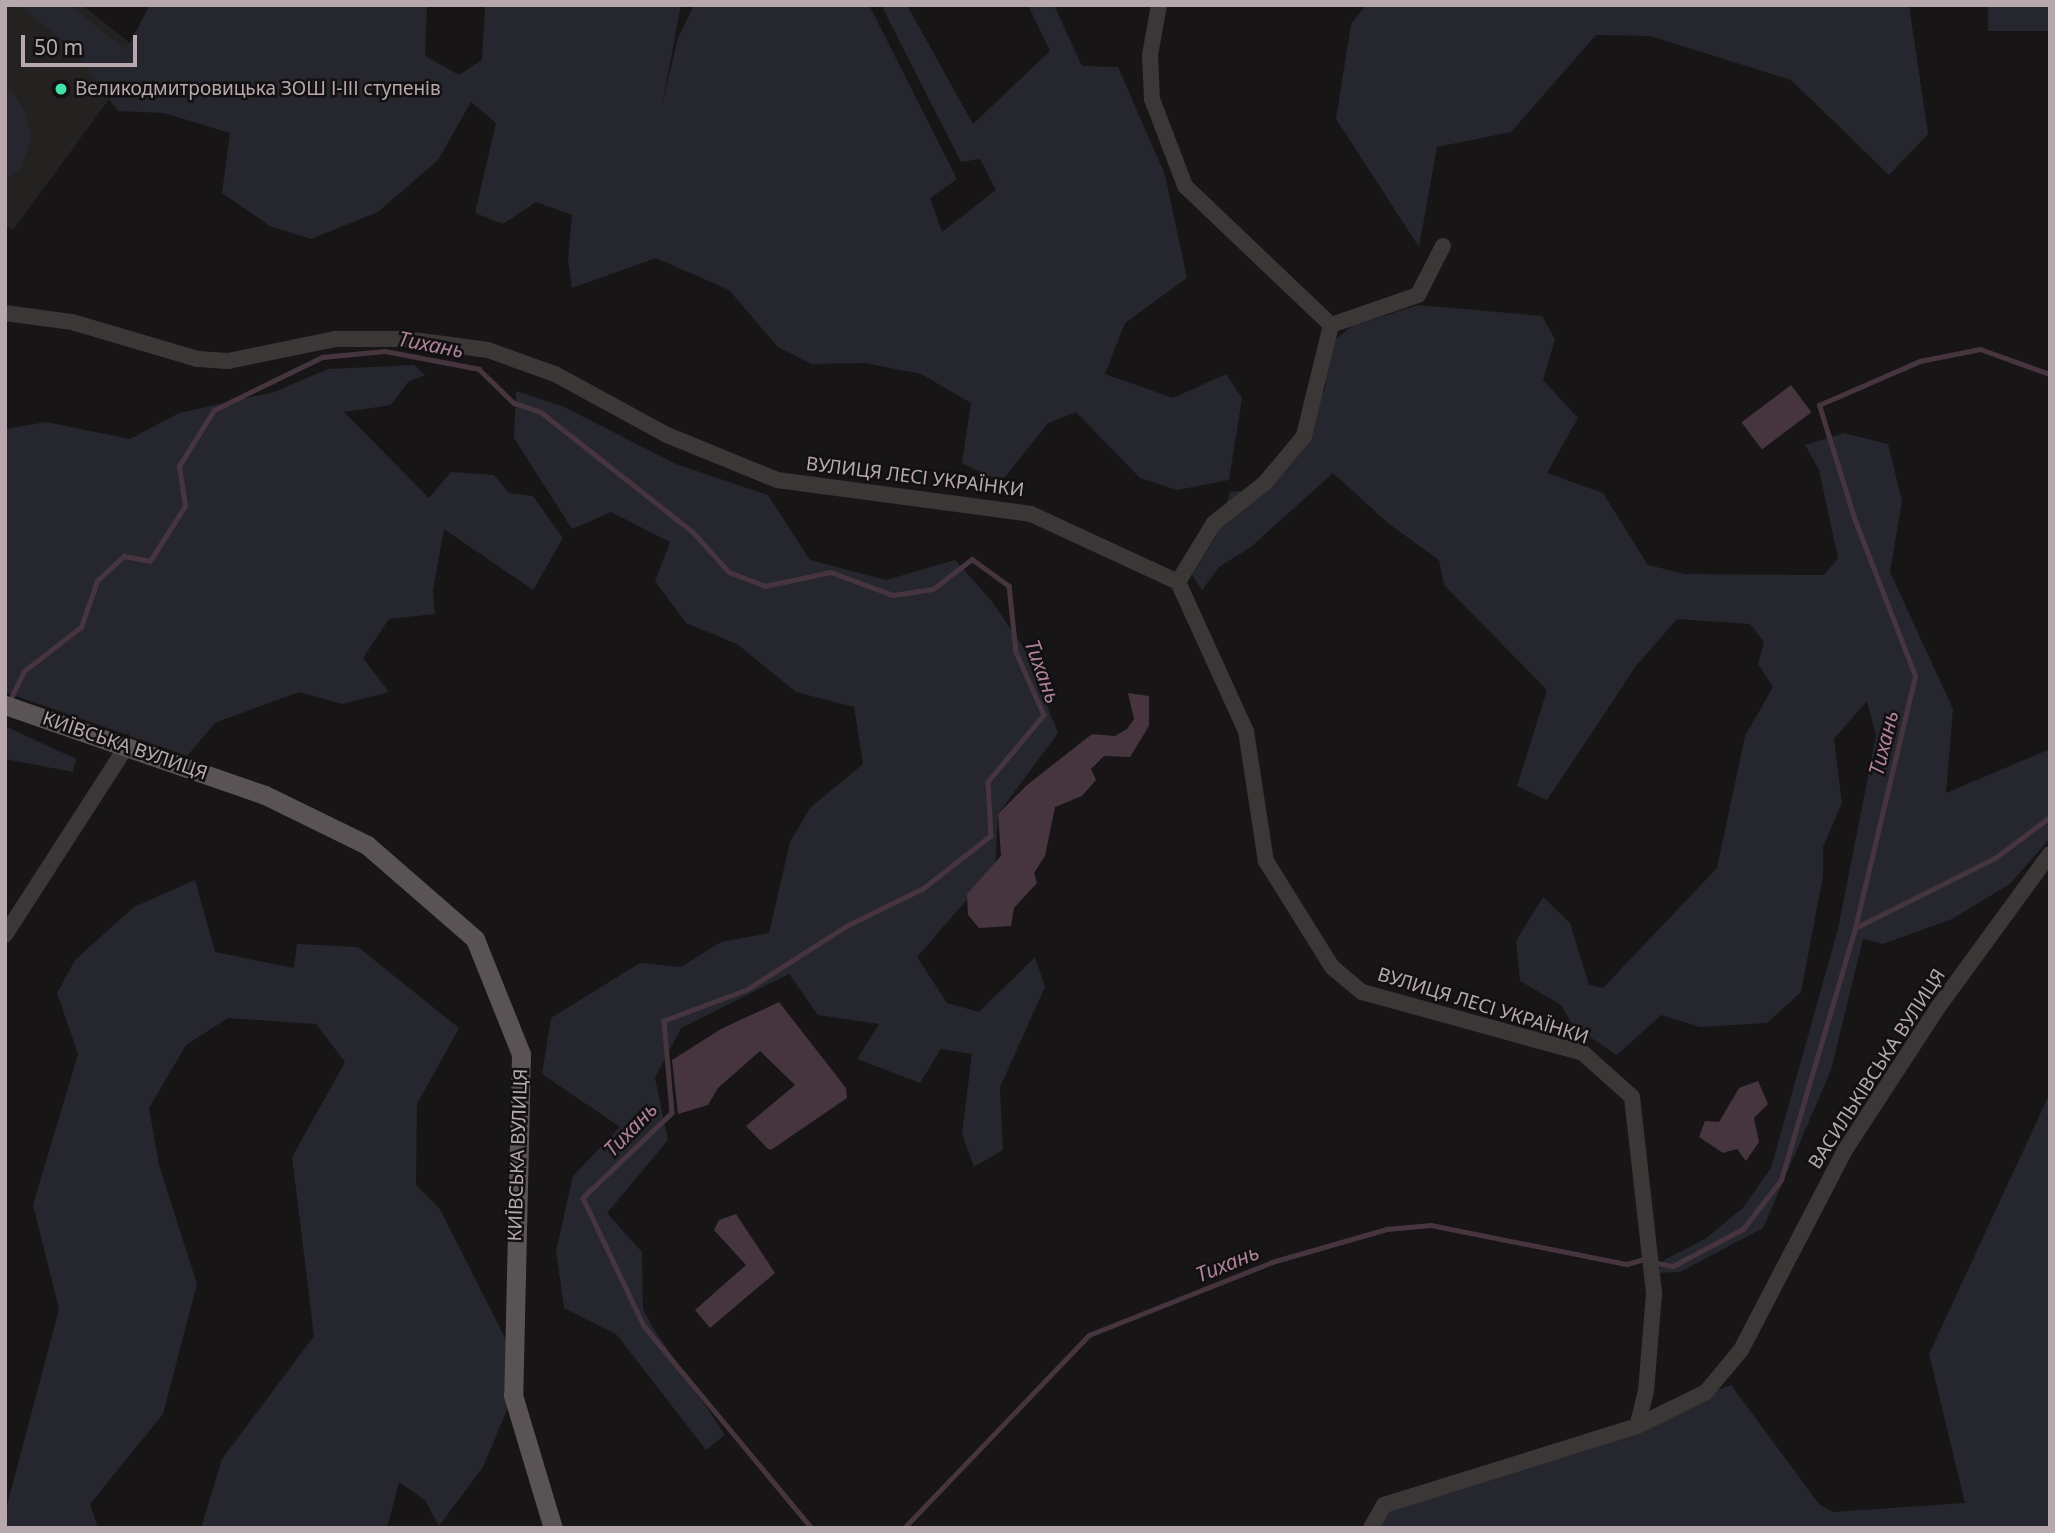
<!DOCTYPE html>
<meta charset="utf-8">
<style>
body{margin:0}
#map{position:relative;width:2055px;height:1533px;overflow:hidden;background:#171515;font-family:"Noto Sans",sans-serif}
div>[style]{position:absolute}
.built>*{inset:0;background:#242121}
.green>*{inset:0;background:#26262e;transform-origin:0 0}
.water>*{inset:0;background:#46353e;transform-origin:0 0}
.stream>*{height:4.5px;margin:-2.25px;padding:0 2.25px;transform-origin:2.25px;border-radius:2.25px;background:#46353e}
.minor>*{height:16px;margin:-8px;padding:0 8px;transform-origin:8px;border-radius:8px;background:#3c3737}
.major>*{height:19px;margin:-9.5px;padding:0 9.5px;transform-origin:9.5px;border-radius:9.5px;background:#5a5355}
.dots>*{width:19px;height:19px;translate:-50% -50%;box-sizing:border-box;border:4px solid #121010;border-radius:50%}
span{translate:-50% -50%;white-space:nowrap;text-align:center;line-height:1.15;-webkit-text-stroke:5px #121010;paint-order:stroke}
.poi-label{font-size:19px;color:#b6a8ad}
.left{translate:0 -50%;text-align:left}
.street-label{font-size:19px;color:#b6a8ad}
.water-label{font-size:21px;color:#ae829a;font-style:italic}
.frame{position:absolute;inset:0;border:7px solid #b6a8ad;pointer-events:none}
.scale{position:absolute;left:21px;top:35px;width:116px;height:32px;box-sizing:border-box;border:4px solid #b6a8ad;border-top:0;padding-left:9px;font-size:21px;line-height:24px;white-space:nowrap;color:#b6a8ad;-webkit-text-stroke:5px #121010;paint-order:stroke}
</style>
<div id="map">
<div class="built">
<div style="clip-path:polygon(5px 5px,82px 5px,143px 53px,13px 230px,5px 226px)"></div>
</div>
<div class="green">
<div style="clip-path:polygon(18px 5px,69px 5px,126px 50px,150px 5px,427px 5px,425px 56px,459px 75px,482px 60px,485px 5px,681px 5px,662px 105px,678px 38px,694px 5px,869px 5px,957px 179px,930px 198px,942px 232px,996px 190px,980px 159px,961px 162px,881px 5px,907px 5px,973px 124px,1050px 51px,1028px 5px,1054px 5px,1082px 66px,1118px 67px,1165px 175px,1187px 278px,1125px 323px,1105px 374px,1173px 398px,1226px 374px,1242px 398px,1229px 480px,1177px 490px,1140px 478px,1076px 412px,1048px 423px,1001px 482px,962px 463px,971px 403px,921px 374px,865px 363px,811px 364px,778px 347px,729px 290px,656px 258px,572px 288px,568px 260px,572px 215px,536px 202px,503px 224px,475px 213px,496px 123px,471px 102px,438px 160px,378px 212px,311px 239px,270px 226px,222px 193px,230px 133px,164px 113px,118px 111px,71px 47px)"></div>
<div style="clip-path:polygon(1366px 5px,1909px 5px,1928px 134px,1889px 175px,1791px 80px,1650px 36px,1596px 35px,1511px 132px,1437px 147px,1419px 247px,1336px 119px,1351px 24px)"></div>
<div style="left:1988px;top:5px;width:62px;height:26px"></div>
<div style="clip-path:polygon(5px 89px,14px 94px,26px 114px,32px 141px,19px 170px,5px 179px)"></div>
<div style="clip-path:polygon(1418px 305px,1542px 316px,1555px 339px,1543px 380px,1578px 418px,1547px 473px,1603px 493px,1648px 565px,1685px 574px,1824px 575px,1838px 558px,1819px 470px,1805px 445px,1844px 433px,1888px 444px,1902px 501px,1890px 572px,1953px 709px,1946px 793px,2050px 749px,2050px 838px,2010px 884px,1952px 919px,1883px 944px,1863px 939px,1831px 1070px,1763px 1228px,1680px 1272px,1657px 1273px,1664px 1260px,1705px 1239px,1743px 1208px,1771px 1168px,1838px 929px,1876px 736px,1867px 701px,1834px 739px,1842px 803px,1823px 847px,1823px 876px,1801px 992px,1767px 1023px,1700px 1027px,1661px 1015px,1617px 1055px,1573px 1026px,1561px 1005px,1520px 981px,1516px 941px,1543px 897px,1570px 923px,1589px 985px,1603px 988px,1717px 868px,1745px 736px,1773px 687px,1758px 664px,1764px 642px,1750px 624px,1677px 619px,1636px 666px,1547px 800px,1517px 786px,1547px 690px,1444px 585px,1439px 560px,1389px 524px,1333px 473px,1251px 547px,1219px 567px,1202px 590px,1192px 575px,1216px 536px,1230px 492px,1271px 488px,1325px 389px,1331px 343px,1352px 326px)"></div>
<div style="clip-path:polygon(414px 365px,425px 375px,408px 382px,391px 405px,344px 412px,429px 498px,451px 472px,494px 475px,509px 493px,533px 496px,563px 538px,533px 590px,444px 529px,433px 590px,435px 614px,389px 619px,363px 658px,389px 692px,342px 704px,299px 692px,215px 723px,187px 756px,5px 692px,5px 429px,46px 422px,130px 439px,179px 413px,274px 392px,328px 369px)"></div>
<div style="clip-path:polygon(516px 391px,564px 407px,676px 464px,768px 495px,810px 560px,886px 580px,955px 560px,991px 600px,1025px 650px,1058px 733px,998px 814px,995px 867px,917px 957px,947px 1003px,979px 1012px,1035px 957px,1045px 987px,1000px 1087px,1003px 1150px,974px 1167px,962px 1134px,972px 1054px,941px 1049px,920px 1083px,857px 1059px,879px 1024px,818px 1015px,789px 974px,681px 1028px,655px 1078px,668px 1140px,607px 1213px,642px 1252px,643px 1309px,652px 1326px,725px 1435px,706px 1450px,617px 1335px,564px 1308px,556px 1251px,573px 1176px,620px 1127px,542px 1074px,551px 1018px,640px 963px,681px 967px,721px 942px,769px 933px,790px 842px,810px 808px,863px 764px,854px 707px,796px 692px,737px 644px,686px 623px,655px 581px,670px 542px,611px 512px,572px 529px,514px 438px)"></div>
<div style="clip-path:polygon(5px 726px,76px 759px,73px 772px,5px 759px)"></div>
<div style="clip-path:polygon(195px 880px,215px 952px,294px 968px,297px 944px,358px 947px,459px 1028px,417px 1104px,416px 1185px,440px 1209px,512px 1352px,513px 1395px,483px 1467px,439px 1526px,425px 1500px,399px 1482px,387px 1528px,201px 1528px,222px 1459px,314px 1336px,292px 1157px,345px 1062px,316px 1024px,228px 1018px,186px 1045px,149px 1108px,159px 1165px,197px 1284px,163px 1414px,90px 1504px,98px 1528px,5px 1528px,5px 1513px,59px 1309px,33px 1205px,78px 1054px,57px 993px,75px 960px,134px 907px)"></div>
<div style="clip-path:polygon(2050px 1093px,2050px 1528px,1371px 1528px,1384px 1505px,1540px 1457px,1731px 1385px,1819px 1504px,1833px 1512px,1965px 1503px,1929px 1354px)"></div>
</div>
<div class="water">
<div style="left:1791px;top:385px;width:34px;height:62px;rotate:53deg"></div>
<div style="clip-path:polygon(1128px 693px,1149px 696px,1149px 726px,1130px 757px,1104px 756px,1091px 769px,1096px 780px,1082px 796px,1055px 807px,1045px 856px,1034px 873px,1037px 883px,1014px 908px,1011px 926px,979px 928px,968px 915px,967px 894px,1001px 856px,998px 814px,1027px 785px,1092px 734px,1115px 736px,1127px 729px,1134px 719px)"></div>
<div style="clip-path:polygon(779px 1002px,846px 1088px,847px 1098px,771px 1150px,767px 1148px,746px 1126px,795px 1085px,760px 1051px,718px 1088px,708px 1105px,678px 1114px,672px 1060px,721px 1029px)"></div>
<div style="clip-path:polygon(1758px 1081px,1768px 1104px,1754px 1118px,1759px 1142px,1746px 1161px,1737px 1149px,1723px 1153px,1699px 1137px,1705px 1121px,1719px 1122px,1739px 1088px)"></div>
<div style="clip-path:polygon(736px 1214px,775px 1273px,710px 1328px,695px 1310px,746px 1265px,714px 1230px,719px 1220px)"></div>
</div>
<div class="stream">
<div style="left:11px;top:698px;width:30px;rotate:-64deg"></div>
<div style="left:24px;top:671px;width:72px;rotate:-37.7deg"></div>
<div style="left:81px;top:627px;width:49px;rotate:-70.8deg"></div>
<div style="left:97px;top:581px;width:37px;rotate:-43deg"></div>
<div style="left:124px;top:556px;width:26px;rotate:11deg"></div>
<div style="left:150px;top:561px;width:65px;rotate:-57.5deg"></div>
<div style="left:185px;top:506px;width:40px;rotate:-98.5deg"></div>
<div style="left:179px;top:466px;width:66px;rotate:-58deg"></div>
<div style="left:214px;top:410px;width:120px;rotate:-26.1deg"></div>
<div style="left:322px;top:357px;width:63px;rotate:-5.4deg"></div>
<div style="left:385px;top:351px;width:96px;rotate:10.8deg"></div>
<div style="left:479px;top:369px;width:49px;rotate:44.2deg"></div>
<div style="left:514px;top:403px;width:28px;rotate:18deg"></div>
<div style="left:541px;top:412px;width:194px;rotate:38.3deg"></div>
<div style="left:693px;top:532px;width:54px;rotate:48deg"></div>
<div style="left:729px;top:572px;width:39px;rotate:21deg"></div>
<div style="left:765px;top:586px;width:67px;rotate:-12deg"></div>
<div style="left:831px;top:572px;width:66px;rotate:20.4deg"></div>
<div style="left:893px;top:595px;width:40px;rotate:-8.5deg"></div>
<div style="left:933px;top:589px;width:49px;rotate:-37.6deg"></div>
<div style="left:972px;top:559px;width:46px;rotate:36.1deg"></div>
<div style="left:1009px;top:586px;width:66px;rotate:83.9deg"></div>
<div style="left:1016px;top:652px;width:69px;rotate:66deg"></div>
<div style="left:1044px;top:715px;width:87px;rotate:129.9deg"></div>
<div style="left:988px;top:782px;width:54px;rotate:86.8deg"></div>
<div style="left:991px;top:836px;width:86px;rotate:142.1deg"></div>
<div style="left:923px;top:889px;width:85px;rotate:154deg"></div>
<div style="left:847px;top:926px;width:119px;rotate:147.4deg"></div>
<div style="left:747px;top:990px;width:89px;rotate:159.5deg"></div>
<div style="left:664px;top:1021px;width:92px;rotate:85deg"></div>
<div style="left:672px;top:1113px;width:123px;rotate:136.3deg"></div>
<div style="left:583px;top:1198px;width:142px;rotate:64.5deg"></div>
<div style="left:644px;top:1326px;width:263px;rotate:50.3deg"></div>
<div style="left:1855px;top:928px;width:157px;rotate:-26.6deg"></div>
<div style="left:1995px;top:858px;width:69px;rotate:-36.7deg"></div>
<div style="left:1657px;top:1263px;width:16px;rotate:11deg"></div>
<div style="left:1673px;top:1266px;width:79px;rotate:-27.9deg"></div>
<div style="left:1743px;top:1229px;width:62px;rotate:-52.2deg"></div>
<div style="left:1781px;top:1180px;width:263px;rotate:-73.6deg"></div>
<div style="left:1855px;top:928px;width:259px;rotate:-76.6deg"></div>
<div style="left:1915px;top:676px;width:169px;rotate:-111.1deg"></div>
<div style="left:1854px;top:518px;width:118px;rotate:-107.2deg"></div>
<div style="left:1819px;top:405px;width:110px;rotate:-23.5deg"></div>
<div style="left:1920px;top:361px;width:61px;rotate:-11.3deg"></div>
<div style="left:1980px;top:349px;width:74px;rotate:19.7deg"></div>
<div style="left:904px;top:1528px;width:267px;rotate:-46.2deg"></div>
<div style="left:1089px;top:1335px;width:197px;rotate:-21.7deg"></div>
<div style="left:1272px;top:1262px;width:120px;rotate:-16deg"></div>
<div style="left:1387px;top:1229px;width:44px;rotate:-5.2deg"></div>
<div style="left:1431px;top:1225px;width:200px;rotate:11.3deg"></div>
<div style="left:1627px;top:1264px;width:15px;rotate:-16deg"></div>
</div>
<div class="minor">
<div style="left:1159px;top:5px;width:51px;rotate:100.2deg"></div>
<div style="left:1150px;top:55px;width:44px;rotate:87.4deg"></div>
<div style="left:1152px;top:99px;width:93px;rotate:69.2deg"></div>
<div style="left:1185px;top:186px;width:202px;rotate:43.6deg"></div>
<div style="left:1331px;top:325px;width:114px;rotate:103.7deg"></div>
<div style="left:1304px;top:436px;width:61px;rotate:129.7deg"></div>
<div style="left:1265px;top:483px;width:65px;rotate:141.9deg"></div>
<div style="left:1214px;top:523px;width:69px;rotate:121.4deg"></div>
<div style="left:5px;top:313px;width:68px;rotate:7.7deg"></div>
<div style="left:72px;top:322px;width:131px;rotate:16.4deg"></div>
<div style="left:198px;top:359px;width:30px;rotate:4deg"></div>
<div style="left:228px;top:361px;width:109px;rotate:-11.6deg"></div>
<div style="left:335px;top:339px;width:71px"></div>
<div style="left:406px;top:339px;width:83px;rotate:7.6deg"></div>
<div style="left:488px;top:350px;width:71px;rotate:19.7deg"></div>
<div style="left:555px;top:374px;width:128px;rotate:28.6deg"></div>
<div style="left:667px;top:435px;width:119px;rotate:22.2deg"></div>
<div style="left:777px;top:480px;width:256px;rotate:7.6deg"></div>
<div style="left:1031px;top:514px;width:162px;rotate:24.8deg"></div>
<div style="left:1178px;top:582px;width:164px;rotate:65.5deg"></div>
<div style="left:1246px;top:731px;width:132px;rotate:81.3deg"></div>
<div style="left:1266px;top:861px;width:125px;rotate:58.1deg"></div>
<div style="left:1332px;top:967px;width:39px;rotate:40deg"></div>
<div style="left:1362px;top:992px;width:229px;rotate:15.4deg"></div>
<div style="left:1583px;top:1053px;width:66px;rotate:41.9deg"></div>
<div style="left:1632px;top:1097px;width:198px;rotate:83.6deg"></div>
<div style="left:1654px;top:1294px;width:97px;rotate:94.7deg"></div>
<div style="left:1646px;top:1391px;width:36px;rotate:104deg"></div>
<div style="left:1331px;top:325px;width:92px;rotate:-19deg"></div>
<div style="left:1418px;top:295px;width:55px;rotate:-63deg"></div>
<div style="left:5px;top:935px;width:224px;rotate:-57.2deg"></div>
<div style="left:1371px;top:1528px;width:26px;rotate:-61deg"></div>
<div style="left:1384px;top:1505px;width:265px;rotate:-17.3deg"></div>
<div style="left:1637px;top:1426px;width:77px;rotate:-26.2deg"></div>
<div style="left:1706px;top:1392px;width:55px;rotate:-50.2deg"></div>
<div style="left:1741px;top:1350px;width:225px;rotate:-62.5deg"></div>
<div style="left:1845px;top:1150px;width:172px;rotate:-56.9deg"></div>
<div style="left:1939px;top:1006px;width:188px;rotate:-53.9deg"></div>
</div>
<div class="major">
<div style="left:5px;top:705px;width:275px;rotate:19.1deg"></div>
<div style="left:265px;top:795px;width:114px;rotate:26.1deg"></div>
<div style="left:367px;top:845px;width:143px;rotate:41deg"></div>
<div style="left:475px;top:939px;width:124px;rotate:68.2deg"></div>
<div style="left:521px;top:1054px;width:341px;rotate:91.3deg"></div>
<div style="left:513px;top:1395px;width:139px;rotate:73.3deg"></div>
</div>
<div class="dots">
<div style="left:61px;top:89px;background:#41e3a9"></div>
</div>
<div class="poi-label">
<span class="left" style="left:75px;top:89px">Великодмитровицька ЗОШ І-ІІІ ступенів</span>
</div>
<div class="street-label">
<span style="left:915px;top:477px;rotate:7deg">ВУЛИЦЯ ЛЕСІ УКРАЇНКИ</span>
<span style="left:125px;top:746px;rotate:19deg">КИЇВСЬКА ВУЛИЦЯ</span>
<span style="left:1483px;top:1006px;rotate:17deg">ВУЛИЦЯ ЛЕСІ УКРАЇНКИ</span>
<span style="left:1877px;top:1069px;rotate:-57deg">ВАСИЛЬКІВСЬКА ВУЛИЦЯ</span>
<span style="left:518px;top:1155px;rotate:-88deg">КИЇВСЬКА ВУЛИЦЯ</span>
</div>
<div class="water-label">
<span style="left:431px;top:344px;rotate:11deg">Тихань</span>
<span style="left:1043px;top:671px;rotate:70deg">Тихань</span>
<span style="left:1883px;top:743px;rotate:-76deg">Тихань</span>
<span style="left:630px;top:1129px;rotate:-46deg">Тихань</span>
<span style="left:1227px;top:1263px;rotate:-22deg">Тихань</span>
</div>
<div class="frame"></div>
<div class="scale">50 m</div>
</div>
